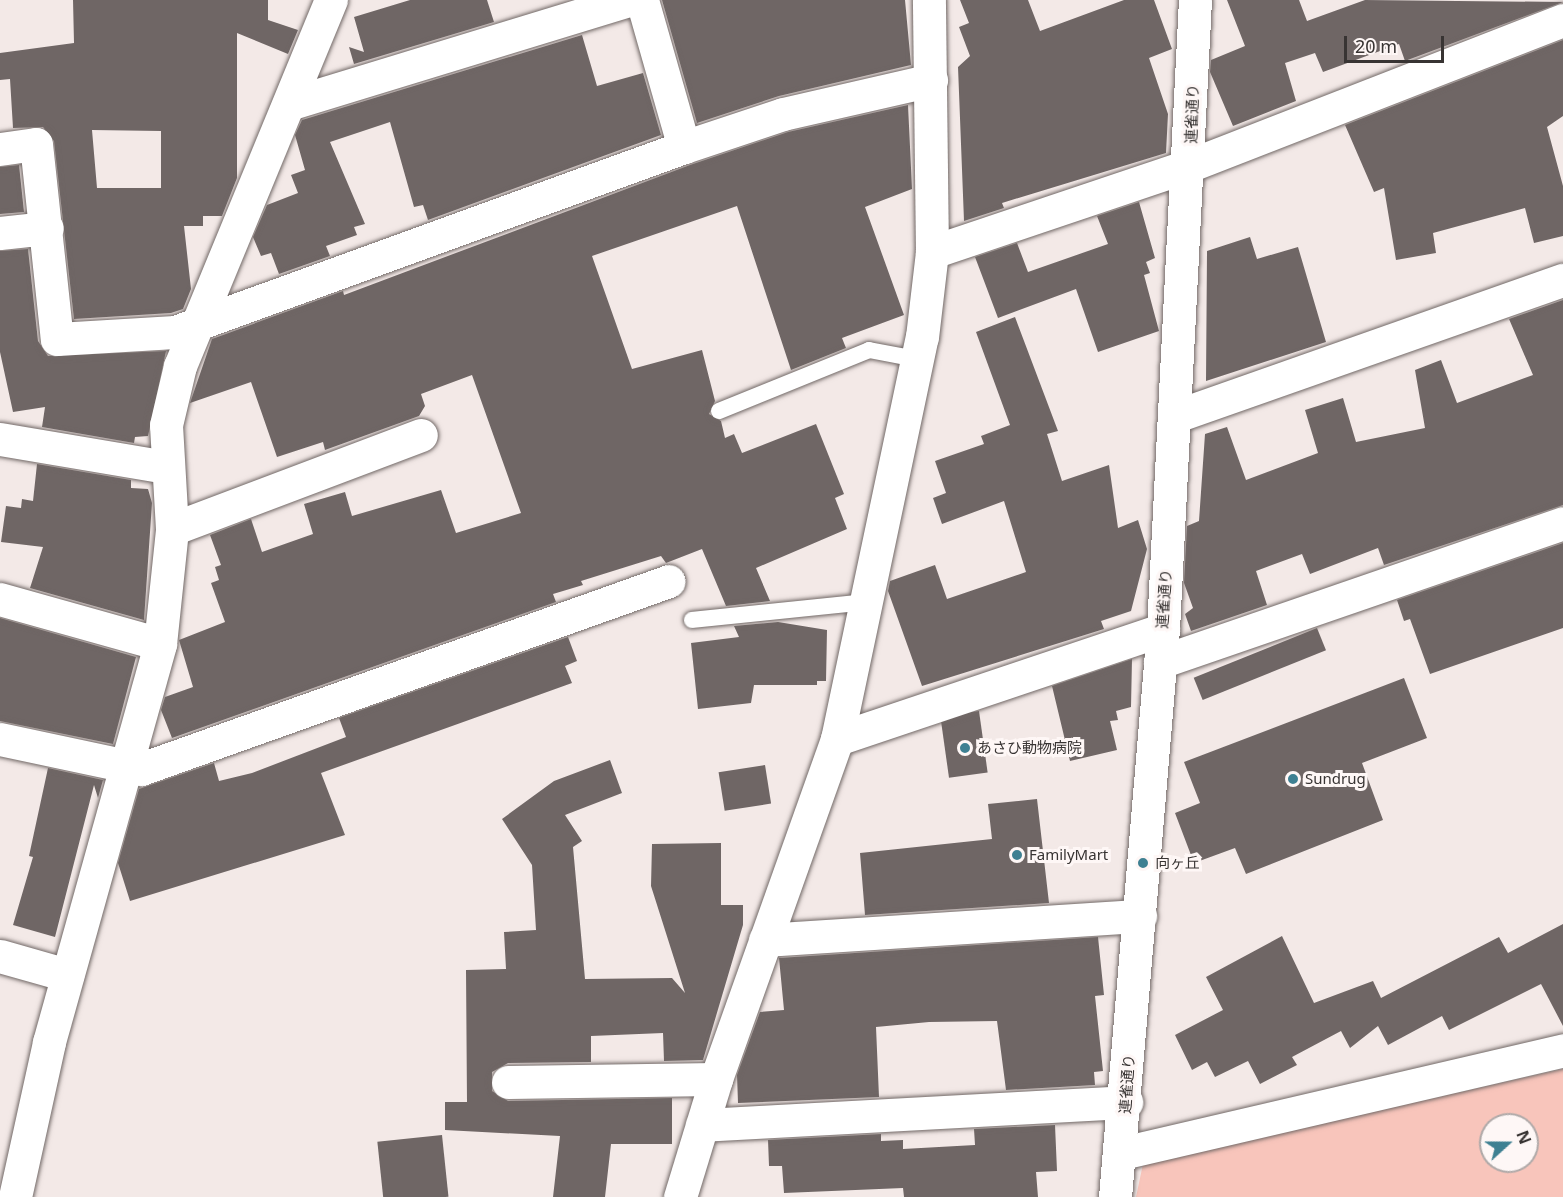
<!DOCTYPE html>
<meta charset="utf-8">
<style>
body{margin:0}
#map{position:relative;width:1563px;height:1197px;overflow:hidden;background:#f3e9e7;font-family:"Noto Sans","Noto Sans JP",sans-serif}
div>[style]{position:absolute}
.green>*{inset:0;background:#f8c5bb}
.building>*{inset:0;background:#6f6665;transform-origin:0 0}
.roads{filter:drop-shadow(0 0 2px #716866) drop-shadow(0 0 2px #716866)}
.service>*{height:16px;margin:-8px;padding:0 8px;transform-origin:8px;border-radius:8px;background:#fff}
.minor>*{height:33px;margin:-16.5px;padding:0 16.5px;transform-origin:16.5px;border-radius:16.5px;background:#fff}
.secondary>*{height:33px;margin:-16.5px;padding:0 16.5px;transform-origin:16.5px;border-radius:16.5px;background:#fff}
.dots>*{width:16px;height:16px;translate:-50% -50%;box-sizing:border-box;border:3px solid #fef7f6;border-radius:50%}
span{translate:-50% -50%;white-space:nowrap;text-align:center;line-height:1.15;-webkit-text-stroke:6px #fef7f6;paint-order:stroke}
.street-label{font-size:15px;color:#383433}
.poi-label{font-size:15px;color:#383433}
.left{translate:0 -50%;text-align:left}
.north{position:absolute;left:1479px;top:1113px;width:60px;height:60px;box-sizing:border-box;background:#fef7f6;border:2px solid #afa9a8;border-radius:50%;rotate:69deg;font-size:16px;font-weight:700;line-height:24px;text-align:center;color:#383433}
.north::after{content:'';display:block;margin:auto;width:21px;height:27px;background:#3e8092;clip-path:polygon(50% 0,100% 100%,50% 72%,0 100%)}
.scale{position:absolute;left:1344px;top:36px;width:100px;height:27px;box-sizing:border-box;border:3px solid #383433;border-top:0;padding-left:8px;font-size:18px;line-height:21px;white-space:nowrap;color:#383433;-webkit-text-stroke:4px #fef7f6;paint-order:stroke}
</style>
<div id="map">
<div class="green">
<div style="clip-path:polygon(evenodd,1563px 1069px,1563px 1197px,1136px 1197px,1143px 1164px,1563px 1069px,1491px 1125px,1527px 1125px,1527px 1161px,1491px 1161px,1491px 1125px)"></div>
</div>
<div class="building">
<div style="clip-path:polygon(evenodd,73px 0,268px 0,268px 20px,298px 30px,288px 54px,237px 33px,237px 178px,222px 216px,203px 216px,203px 226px,184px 226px,191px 289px,183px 309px,171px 313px,74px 319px,54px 141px,43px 127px,13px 128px,10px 79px,0 80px,0 53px,74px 43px,73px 0,92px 130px,161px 131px,161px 188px,97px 188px,92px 130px)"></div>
<div style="clip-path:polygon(410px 0,487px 0,494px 22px,354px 64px,349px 47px,364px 52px,354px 17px)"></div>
<div style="clip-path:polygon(662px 0,905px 0,911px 65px,779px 96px,697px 123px)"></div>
<div style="clip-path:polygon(960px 0,1028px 0,1040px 31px,1124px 0,1154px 0,1172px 49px,1149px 58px,1168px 114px,1166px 153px,1002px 203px,1004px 208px,964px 221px,958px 67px,970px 56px,959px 27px,969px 23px)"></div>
<div style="clip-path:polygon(1227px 0,1299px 0,1307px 21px,1365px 0,1563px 2px,1405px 61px,1399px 44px,1323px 72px,1315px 53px,1285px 63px,1296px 101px,1233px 126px,1210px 72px,1211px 60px,1245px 46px)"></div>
<div style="clip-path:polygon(582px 35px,597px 86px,643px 73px,661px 135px,428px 220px,423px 205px,414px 207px,390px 122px,330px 142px,365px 224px,354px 227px,357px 235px,326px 246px,330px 256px,279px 274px,271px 253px,261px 256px,253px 237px,267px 205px,298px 193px,291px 175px,305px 170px,295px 135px,302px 120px)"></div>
<div style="clip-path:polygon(1563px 40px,1563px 116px,1547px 127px,1563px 186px,1563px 236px,1534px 243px,1525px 208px,1433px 233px,1436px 253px,1396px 260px,1384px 188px,1374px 192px,1345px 125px)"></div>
<div style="clip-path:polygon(908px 105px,912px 189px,865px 207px,904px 315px,842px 338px,846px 348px,791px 370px,737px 206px,592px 256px,632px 369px,702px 350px,715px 401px,709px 414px,721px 421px,725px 438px,734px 434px,742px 453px,816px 424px,844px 494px,835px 498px,847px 529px,756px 568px,770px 601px,726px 606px,702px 549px,666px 563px,661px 556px,581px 581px,583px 585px,553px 594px,556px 602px,172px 738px,161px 710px,165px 697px,193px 687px,179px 640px,225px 622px,211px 583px,219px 580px,215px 567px,221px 565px,210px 535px,251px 519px,262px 552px,313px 534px,304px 504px,345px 492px,352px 516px,441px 490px,456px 533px,521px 513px,472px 375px,421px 394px,425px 406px,419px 416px,325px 450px,323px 442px,277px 457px,251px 382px,190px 403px,212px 339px,343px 291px,344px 295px,690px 165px,788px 132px)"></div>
<div style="clip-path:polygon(19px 165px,24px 212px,0 214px,0 167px)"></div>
<div style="clip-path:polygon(1139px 202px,1155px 258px,1146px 262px,1150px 273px,1144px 275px,1159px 331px,1098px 352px,1076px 289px,998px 318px,975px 257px,1017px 243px,1028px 272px,1108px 244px,1097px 216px)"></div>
<div style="clip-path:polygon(1250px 237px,1257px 259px,1298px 247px,1326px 342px,1206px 381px,1207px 251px)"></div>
<div style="clip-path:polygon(28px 249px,38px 341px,48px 356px,166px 351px,148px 436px,135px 437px,134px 443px,42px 427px,45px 407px,13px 412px,0 352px,0 251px)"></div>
<div style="clip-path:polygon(1563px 300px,1563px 505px,1384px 565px,1378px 548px,1310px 574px,1302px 554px,1256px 571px,1267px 605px,1191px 631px,1185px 614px,1193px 608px,1184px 583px,1187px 526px,1199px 521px,1205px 434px,1227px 427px,1246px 480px,1318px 453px,1305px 410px,1343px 398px,1356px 442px,1425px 428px,1415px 370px,1441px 360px,1457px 403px,1533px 375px,1509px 319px)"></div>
<div style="clip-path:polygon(1015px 317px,1058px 431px,1047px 434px,1062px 481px,1109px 465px,1118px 528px,1138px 520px,1147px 549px,1131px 611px,1101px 621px,1104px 629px,922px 686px,888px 591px,890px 581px,935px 565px,947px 599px,1026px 572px,1004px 501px,942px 524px,933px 498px,946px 493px,935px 461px,984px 444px,981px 436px,1010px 425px,976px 332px)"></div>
<div style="clip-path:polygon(37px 464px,131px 480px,131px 488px,148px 489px,152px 503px,144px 620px,30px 588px,43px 547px,1px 542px,6px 506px,21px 508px,22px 499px,33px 501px)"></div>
<div style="clip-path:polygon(1563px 543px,1563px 628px,1430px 674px,1410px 619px,1404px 621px,1397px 600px)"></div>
<div style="clip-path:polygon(0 618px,136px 657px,113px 744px,0 721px)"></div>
<div style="clip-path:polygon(778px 622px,827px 630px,826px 681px,817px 681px,817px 685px,754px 685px,751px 703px,698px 709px,691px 643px,739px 637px,734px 626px)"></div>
<div style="left:1317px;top:628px;width:24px;height:133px;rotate:68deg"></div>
<div style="clip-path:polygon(568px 637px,577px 661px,565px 666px,572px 683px,321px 773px,345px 835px,130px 901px,118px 863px,139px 789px,214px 763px,219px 781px,252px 773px,346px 737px,339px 718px)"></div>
<div style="clip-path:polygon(1132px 659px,1131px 707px,1116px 711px,1118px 720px,1110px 721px,1117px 750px,1070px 761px,1052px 686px)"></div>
<div style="clip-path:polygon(1404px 678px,1427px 738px,1362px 763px,1383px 820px,1246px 874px,1235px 848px,1194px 863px,1175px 813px,1200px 803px,1184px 762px)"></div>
<div style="left:979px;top:711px;width:62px;height:39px;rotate:82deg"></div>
<div style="clip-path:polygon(610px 760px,622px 793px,565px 815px,582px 841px,573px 847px,585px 979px,672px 978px,685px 993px,651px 886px,652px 844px,721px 843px,721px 905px,743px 905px,743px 925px,703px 1060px,664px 1061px,663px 1033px,591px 1036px,591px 1062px,508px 1063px,492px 1072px,492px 1091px,508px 1101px,672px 1098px,672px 1144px,611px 1144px,605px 1197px,553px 1197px,560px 1136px,445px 1130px,445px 1102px,467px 1102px,466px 970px,506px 969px,504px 932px,536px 930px,532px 865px,502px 819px,554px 781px)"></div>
<div style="left:765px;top:765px;width:39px;height:47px;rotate:81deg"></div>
<div style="clip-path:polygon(48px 768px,103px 780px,98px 798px,94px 785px,55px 937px,13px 925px,33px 857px,29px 856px)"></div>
<div style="clip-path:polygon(1037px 799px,1049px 903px,865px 915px,860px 853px,992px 839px,988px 804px)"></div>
<div style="clip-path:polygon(1563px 924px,1563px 1026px,1541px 984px,1449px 1030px,1442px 1016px,1388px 1045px,1378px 1026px,1350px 1048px,1341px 1031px,1292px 1057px,1297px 1065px,1260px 1084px,1248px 1061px,1215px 1077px,1207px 1062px,1192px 1070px,1175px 1035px,1223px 1010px,1206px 977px,1282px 936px,1314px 1003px,1373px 981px,1381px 998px,1499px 937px,1508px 953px)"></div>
<div style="clip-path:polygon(1098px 937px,1104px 995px,1095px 996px,1103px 1071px,1094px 1072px,1095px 1085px,1006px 1090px,997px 1021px,929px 1022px,876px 1027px,879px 1097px,738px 1103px,737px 1075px,760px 1012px,784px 1010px,779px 958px)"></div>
<div style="clip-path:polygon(1055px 1125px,1057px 1171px,1036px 1172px,1038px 1197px,904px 1197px,903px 1188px,784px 1193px,782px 1166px,769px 1166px,768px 1140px,881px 1134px,881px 1141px,903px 1140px,903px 1149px,975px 1145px,974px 1129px)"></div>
<div style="left:442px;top:1135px;width:62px;height:65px;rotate:84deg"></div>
</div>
<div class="roads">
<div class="service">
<div style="left:719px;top:411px;width:162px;rotate:-22.1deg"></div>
<div style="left:869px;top:350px;width:49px;rotate:10.6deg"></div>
<div style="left:692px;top:620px;width:175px;rotate:-5.9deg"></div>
</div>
<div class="minor">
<div style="left:642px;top:0;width:153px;rotate:74.1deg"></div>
<div style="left:289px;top:104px;width:356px;rotate:-17deg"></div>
<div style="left:0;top:149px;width:36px;rotate:-8deg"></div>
<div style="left:36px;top:144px;width:196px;rotate:83.9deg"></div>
<div style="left:57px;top:339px;width:118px;rotate:-3.4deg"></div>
<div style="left:175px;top:332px;width:542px;rotate:-19.97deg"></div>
<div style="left:684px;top:147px;width:104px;rotate:-18.4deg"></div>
<div style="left:783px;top:114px;width:152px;rotate:-12.9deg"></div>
<div style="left:0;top:233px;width:47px;rotate:-6.1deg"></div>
<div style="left:932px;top:252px;width:273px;rotate:-18.6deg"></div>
<div style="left:1191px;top:165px;width:399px;rotate:-21.3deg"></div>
<div style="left:1176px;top:416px;width:410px;rotate:-19.4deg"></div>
<div style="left:0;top:439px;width:167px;rotate:9.6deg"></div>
<div style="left:172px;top:529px;width:266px;rotate:-20.7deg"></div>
<div style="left:0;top:599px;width:166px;rotate:15.7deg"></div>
<div style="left:1160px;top:662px;width:426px;rotate:-19deg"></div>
<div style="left:0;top:739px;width:144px;rotate:12deg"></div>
<div style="left:141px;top:769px;width:560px;rotate:-19.6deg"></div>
<div style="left:837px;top:739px;width:344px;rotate:-18.6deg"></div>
<div style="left:765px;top:940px;width:376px;rotate:-3.7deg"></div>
<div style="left:0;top:956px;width:70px;rotate:15.8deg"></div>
<div style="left:508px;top:1082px;width:208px;rotate:-0.8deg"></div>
<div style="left:702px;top:1125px;width:425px;rotate:-3.1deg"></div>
<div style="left:1122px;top:1153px;width:453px;rotate:-13.1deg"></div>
<div style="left:15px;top:1197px;width:159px;rotate:-77.6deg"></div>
<div style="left:49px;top:1042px;width:413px;rotate:-74.4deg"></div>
<div style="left:160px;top:644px;width:116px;rotate:-84deg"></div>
<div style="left:172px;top:529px;width:104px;rotate:-93.3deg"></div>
<div style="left:166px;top:425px;width:61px;rotate:-76.7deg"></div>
<div style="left:180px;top:366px;width:396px;rotate:-67.6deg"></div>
<div style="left:680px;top:1197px;width:123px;rotate:-73deg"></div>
<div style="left:716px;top:1079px;width:361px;rotate:-70.4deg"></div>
<div style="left:837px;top:739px;width:411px;rotate:-78.1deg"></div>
<div style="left:922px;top:337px;width:86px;rotate:-83.3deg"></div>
<div style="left:932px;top:252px;width:252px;rotate:-90.7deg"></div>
</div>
<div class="secondary">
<div style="left:1115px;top:1197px;width:570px;rotate:-85.17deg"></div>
<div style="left:1163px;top:629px;width:630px;rotate:-87.09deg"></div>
</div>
</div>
<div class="dots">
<div style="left:965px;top:748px;background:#3e8092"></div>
<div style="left:1293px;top:779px;background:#3e8092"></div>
<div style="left:1017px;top:855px;background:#3e8092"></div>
<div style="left:1143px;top:863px;background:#3e8092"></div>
</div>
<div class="street-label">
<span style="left:1192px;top:114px;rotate:-88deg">連雀通り</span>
<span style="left:1164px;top:599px;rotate:-86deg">連雀通り</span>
<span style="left:1127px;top:1084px;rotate:-86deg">連雀通り</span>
</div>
<div class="poi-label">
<span class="left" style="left:977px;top:748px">あさひ動物病院</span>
<span class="left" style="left:1305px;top:779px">Sundrug</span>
<span class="left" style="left:1029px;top:855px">FamilyMart</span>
<span class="left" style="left:1155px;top:863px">向ヶ丘</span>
</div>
<div class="north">N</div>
<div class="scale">20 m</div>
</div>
